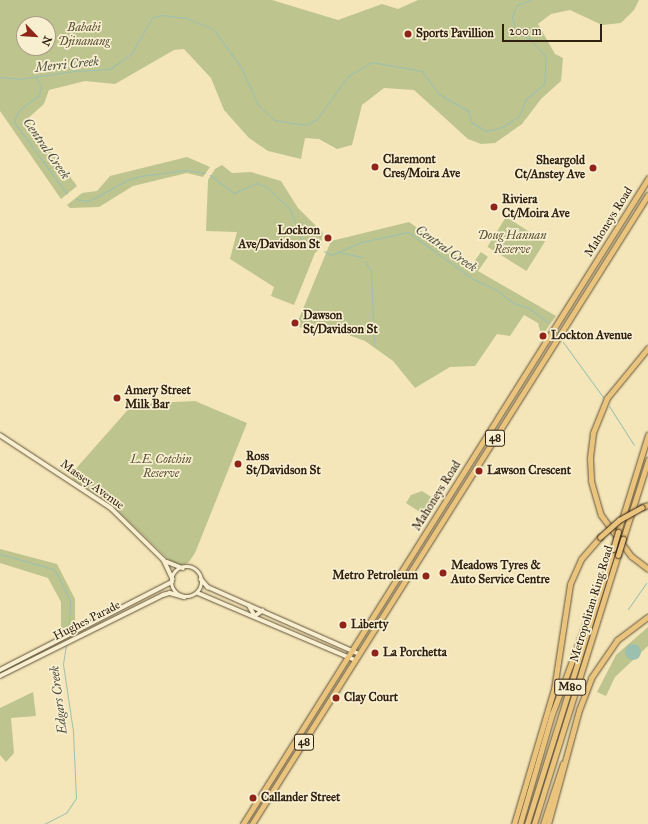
<!DOCTYPE html>
<style>
body{margin:0}
#map{position:relative;width:648px;height:824px;overflow:hidden;background:#f4e6b8;font-family:"IM FELL Great Primer",serif}
div>[style]{position:absolute}
.green>*{inset:0;background:#bdc48e;transform-origin:0 0}
.water>*{inset:0;background:#9cc0b0}
.round{border-radius:50%}
.stream>*{height:1px;margin:-0.5px;padding:0 0.5px;transform-origin:0.5px;border-radius:0.5px;background:#9cc0b0}
.roads{filter:drop-shadow(0 0 1px #61523a) drop-shadow(0 0 1px #61523a)}
.tertiary>*{height:3.5px;margin:-1.75px;padding:0 1.75px;transform-origin:1.75px;border-radius:1.75px;background:#f8efd1}
.tertiary>.ring{margin:-1.75px;padding:0;box-sizing:content-box;background:none;border:3.5px solid #f8efd1;border-radius:50%}
.primary>*{height:4.5px;margin:-2.25px;padding:0 2.25px;transform-origin:2.25px;border-radius:2.25px;background:#eac37c}
.motorway>*{height:5px;margin:-2.5px;padding:0 2.5px;transform-origin:2.5px;border-radius:2.5px;background:#eac37c}
.bridges{filter:drop-shadow(0 0 1px #302010) drop-shadow(0 0 1px #302010)}
.motorway-bridge>*{height:5px;margin:-2.5px;padding:0 2.5px;transform-origin:2.5px;border-radius:2.5px;background:#eac37c}
.dots>*{width:11px;height:11px;translate:-50% -50%;box-sizing:border-box;border:2px solid #f8efd1;border-radius:50%}
span{translate:-50% -50%;white-space:nowrap;text-align:center;line-height:1.15;-webkit-text-stroke:3.5px #f8efd1;paint-order:stroke}
.shield-label span{padding:1px 3px;background:#f8efd1;border:1px solid;border-radius:3px;-webkit-text-stroke-width:0}
.shield-label{font-size:11px;color:#302010;font-weight:700}
.park-label{font-size:12px;color:#5a5136;font-style:italic}
.poi-label{font-size:12px;color:#302010;font-weight:700}
.left{translate:0 -50%;text-align:left}
.right{translate:-100% -50%;text-align:right}
.street-label{font-size:12px;color:#302010}
.water-label{font-size:13px;color:#505040;font-style:italic}
.north{position:absolute;left:16px;top:16px;width:40px;height:40px;box-sizing:border-box;background:#f8efd1;border:1px solid #a89c84;border-radius:50%;rotate:115deg;font-size:11px;font-weight:700;line-height:16px;text-align:center;color:#302010}
.north::after{content:'';display:block;margin:auto;width:14px;height:18px;background:#8f2418;clip-path:polygon(50% 0,100% 100%,50% 72%,0 100%)}
.scale{position:absolute;left:502px;top:24px;width:100px;height:18px;box-sizing:border-box;border:2px solid #302010;border-top:0;padding-left:5px;font-size:12px;line-height:14px;white-space:nowrap;color:#302010;-webkit-text-stroke:3px #f8efd1;paint-order:stroke}
</style>
<div id="map">
<div class="green">
<div style="clip-path:polygon(evenodd,0 0,272px 0,338px 20px,382px 4px,398px 9px,418px 0,639px 0,634px 10px,621px 23px,602px 25px,570px 10px,551px 14px,538px 24px,555px 54px,563px 58px,561px 81px,541px 99px,522px 124px,495px 143px,481px 144px,468px 139px,414px 90px,384px 88px,362px 105px,352px 145px,337px 149px,319px 139px,305px 138px,301px 159px,268px 151px,249px 138px,224px 110px,211px 78px,184px 49px,174px 50px,115px 84px,85px 81px,49px 90px,44px 104px,27px 119px,77px 186px,61px 199px,0 111px,0 0,24px 24px,48px 24px,48px 48px,24px 48px,24px 24px)"></div>
<div style="clip-path:polygon(187px 157px,210px 167px,203px 177px,187px 173px,133px 186px,99px 207px,70px 208px,67px 205px,82px 193px,97px 191px,110px 176px)"></div>
<div style="clip-path:polygon(222px 165px,232px 173px,251px 172px,281px 181px,298px 208px,323px 233px,320px 248px,315px 253px,294px 305px,271px 296px,274px 287px,230px 259px,237px 232px,206px 231px,208px 180px,215px 169px)"></div>
<div style="left:506px;top:217px;width:46px;height:35px;rotate:32deg"></div>
<div style="clip-path:polygon(409px 222px,471px 266px,481px 252px,488px 257px,478px 271px,556px 316px,543px 334px,541px 334px,538px 323px,524px 315px,510px 336px,497px 334px,475px 366px,450px 367px,415px 388px,393px 361px,365px 341px,343px 333px,319px 333px,296px 326px,331px 241px)"></div>
<div style="clip-path:polygon(195px 401px,247px 423px,195px 553px,189px 562px,182px 566px,172px 563px,113px 506px,73px 479px,72px 473px,133px 404px)"></div>
<div style="clip-path:polygon(422px 491px,436px 500px,426px 516px,406px 503px,411px 495px)"></div>
<div style="clip-path:polygon(0 549px,57px 564px,75px 599px,75px 628px,61px 634px,61px 602px,48px 578px,0 563px)"></div>
<div style="clip-path:polygon(648px 627px,648px 646px,615px 677px,606px 696px,597px 692px,616px 655px)"></div>
<div style="clip-path:polygon(33px 692px,36px 716px,11px 718px,14px 753px,6px 762px,0 755px,0 708px)"></div>
</div>
<div class="water">
<div class="round" style="left:625px;top:644px;width:16px;height:16px"></div>
</div>
<div class="stream">
<div style="left:35px;top:76px;width:12px;rotate:59deg"></div>
<div style="left:41px;top:86px;width:9px;rotate:103deg"></div>
<div style="left:39px;top:95px;width:26px;rotate:143deg"></div>
<div style="left:18px;top:111px;width:12px;rotate:110deg"></div>
<div style="left:14px;top:122px;width:89px;rotate:53.6deg"></div>
<div style="left:0;top:77px;width:19px;rotate:6deg"></div>
<div style="left:19px;top:79px;width:56px;rotate:-8.3deg"></div>
<div style="left:74px;top:71px;width:36px;rotate:-3deg"></div>
<div style="left:110px;top:69px;width:26px;rotate:-36deg"></div>
<div style="left:131px;top:54px;width:42px;rotate:-59.7deg"></div>
<div style="left:152px;top:18px;width:10px;rotate:-17deg"></div>
<div style="left:162px;top:15px;width:24px;rotate:7deg"></div>
<div style="left:186px;top:18px;width:29px;rotate:22deg"></div>
<div style="left:213px;top:29px;width:47px;rotate:53.6deg"></div>
<div style="left:241px;top:67px;width:42px;rotate:65.9deg"></div>
<div style="left:258px;top:105px;width:22px;rotate:43deg"></div>
<div style="left:274px;top:120px;width:32px;rotate:9deg"></div>
<div style="left:306px;top:125px;width:13px;rotate:-29deg"></div>
<div style="left:317px;top:119px;width:53px;rotate:-54.2deg"></div>
<div style="left:348px;top:76px;width:27px;rotate:-31deg"></div>
<div style="left:371px;top:62px;width:52px;rotate:10deg"></div>
<div style="left:422px;top:71px;width:29px;rotate:54deg"></div>
<div style="left:439px;top:94px;width:34px;rotate:30deg"></div>
<div style="left:468px;top:111px;width:13px;rotate:72deg"></div>
<div style="left:472px;top:123px;width:17px;rotate:28deg"></div>
<div style="left:487px;top:131px;width:16px;rotate:-15deg"></div>
<div style="left:502px;top:127px;width:20px;rotate:-33deg"></div>
<div style="left:519px;top:116px;width:18px;rotate:-68deg"></div>
<div style="left:526px;top:99px;width:23px;rotate:-40deg"></div>
<div style="left:544px;top:84px;width:27px;rotate:-86deg"></div>
<div style="left:546px;top:57px;width:25px;rotate:-133deg"></div>
<div style="left:529px;top:39px;width:17px;rotate:-144deg"></div>
<div style="left:515px;top:29px;width:13px;rotate:-103deg"></div>
<div style="left:512px;top:16px;width:12px;rotate:-66deg"></div>
<div style="left:517px;top:5px;width:15px;rotate:-20deg"></div>
<div style="left:210px;top:175px;width:30px;rotate:37deg"></div>
<div style="left:234px;top:193px;width:24px;rotate:-24deg"></div>
<div style="left:256px;top:183px;width:12px;rotate:20deg"></div>
<div style="left:267px;top:187px;width:32px;rotate:44deg"></div>
<div style="left:290px;top:209px;width:35px;rotate:70deg"></div>
<div style="left:302px;top:242px;width:17px;rotate:24deg"></div>
<div style="left:76px;top:199px;width:13px;rotate:9deg"></div>
<div style="left:89px;top:201px;width:43px;rotate:-28.9deg"></div>
<div style="left:127px;top:180px;width:14px;rotate:-17deg"></div>
<div style="left:140px;top:176px;width:48px;rotate:-7.1deg"></div>
<div style="left:188px;top:170px;width:17px;rotate:10deg"></div>
<div style="left:324px;top:251px;width:8px;rotate:30deg"></div>
<div style="left:331px;top:255px;width:34px;rotate:-23deg"></div>
<div style="left:362px;top:242px;width:47px;rotate:-12.3deg"></div>
<div style="left:408px;top:232px;width:80px;rotate:35.9deg"></div>
<div style="left:473px;top:279px;width:26px;rotate:25deg"></div>
<div style="left:497px;top:290px;width:21px;rotate:39deg"></div>
<div style="left:513px;top:303px;width:17px;rotate:17deg"></div>
<div style="left:529px;top:308px;width:25px;rotate:37deg"></div>
<div style="left:338px;top:252px;width:25px;rotate:12deg"></div>
<div style="left:365px;top:261px;width:13px;rotate:61deg"></div>
<div style="left:371px;top:272px;width:73px;rotate:87.6deg"></div>
<div style="left:563px;top:342px;width:68px;rotate:54deg"></div>
<div style="left:609px;top:406px;width:46px;rotate:57.3deg"></div>
<div style="left:0;top:554px;width:55px;rotate:15.8deg"></div>
<div style="left:53px;top:569px;width:6px;rotate:51deg"></div>
<div style="left:57px;top:574px;width:30px;rotate:64deg"></div>
<div style="left:70px;top:601px;width:33px;rotate:93deg"></div>
<div style="left:628px;top:609px;width:32px;rotate:-55deg"></div>
<div style="left:44px;top:824px;width:25px;rotate:-27deg"></div>
<div style="left:66px;top:813px;width:18px;rotate:-56deg"></div>
<div style="left:76px;top:798px;width:67px;rotate:-92.6deg"></div>
<div style="left:73px;top:731px;width:68px;rotate:-98.5deg"></div>
<div style="left:63px;top:664px;width:19px;rotate:-81deg"></div>
</div>
<div class="roads">
<div class="tertiary">
<div style="left:0;top:435px;width:133px;rotate:33.3deg"></div>
<div style="left:111px;top:508px;width:74px;rotate:44.5deg"></div>
<div style="left:164px;top:560px;width:21px;rotate:65deg"></div>
<div style="left:167px;top:562px;width:17px;rotate:21deg"></div>
<div class="ring" style="left:172px;top:567px;width:26.5px;height:26.5px"></div>
<div style="left:201px;top:579px;width:11px;rotate:49deg"></div>
<div style="left:208px;top:587px;width:165px;rotate:23.9deg"></div>
<div style="left:198px;top:593px;width:171px;rotate:23.1deg"></div>
<div style="left:249px;top:605px;width:13px;rotate:61deg"></div>
<div style="left:255px;top:616px;width:9px;rotate:-36deg"></div>
<div style="left:0;top:670px;width:193px;rotate:-27.1deg"></div>
<div style="left:0;top:676px;width:182px;rotate:-26.4deg"></div>
<div style="left:163px;top:595px;width:7px;rotate:-16deg"></div>
<div style="left:170px;top:593px;width:15px;rotate:16deg"></div>
</div>
<div class="primary">
<div style="left:243px;top:824px;width:762px;rotate:-57.88deg"></div>
<div style="left:252px;top:824px;width:743px;rotate:-57.81deg"></div>
</div>
<div class="motorway">
<div style="left:648px;top:348px;width:65px;rotate:129.4deg"></div>
<div style="left:607px;top:398px;width:38px;rotate:112deg"></div>
<div style="left:593px;top:433px;width:26px;rotate:97deg"></div>
<div style="left:590px;top:459px;width:22px;rotate:87deg"></div>
<div style="left:591px;top:481px;width:35px;rotate:74deg"></div>
<div style="left:601px;top:515px;width:51px;rotate:53.8deg"></div>
<div style="left:631px;top:556px;width:21px;rotate:37deg"></div>
<div style="left:642px;top:507px;width:6px;rotate:-18deg"></div>
<div style="left:618px;top:532px;width:102px;rotate:-72.8deg"></div>
<div style="left:623px;top:539px;width:83px;rotate:-72.4deg"></div>
<div style="left:514px;top:824px;width:141px;rotate:-73.5deg"></div>
<div style="left:554px;top:689px;width:106px;rotate:-81.3deg"></div>
<div style="left:570px;top:584px;width:27px;rotate:-66deg"></div>
<div style="left:581px;top:559px;width:29px;rotate:-49deg"></div>
<div style="left:520px;top:824px;width:115px;rotate:-73.8deg"></div>
<div style="left:552px;top:714px;width:103px;rotate:-69.4deg"></div>
<div style="left:527px;top:824px;width:288px;rotate:-72.6deg"></div>
<div style="left:534px;top:824px;width:282px;rotate:-72.7deg"></div>
<div style="left:543px;top:824px;width:64px;rotate:-71.8deg"></div>
<div style="left:548px;top:824px;width:118px;rotate:-74.8deg"></div>
<div style="left:579px;top:710px;width:34px;rotate:-69deg"></div>
<div style="left:591px;top:678px;width:46px;rotate:-55.6deg"></div>
<div style="left:617px;top:640px;width:39px;rotate:-37deg"></div>
</div>
</div>
<div class="bridges">
<div class="motorway-bridge">
<div style="left:600px;top:537px;width:25px;rotate:-42deg"></div>
<div style="left:619px;top:520px;width:26px;rotate:-29deg"></div>
<div style="left:613px;top:549px;width:18px;rotate:-74deg"></div>
<div style="left:618px;top:555px;width:17px;rotate:-73deg"></div>
</div>
</div>
<div class="dots">
<div style="left:408px;top:34px;background:#8f2418"></div>
<div style="left:375px;top:167px;background:#8f2418"></div>
<div style="left:593px;top:168px;background:#8f2418"></div>
<div style="left:494px;top:207px;background:#8f2418"></div>
<div style="left:328px;top:238px;background:#8f2418"></div>
<div style="left:295px;top:323px;background:#8f2418"></div>
<div style="left:543px;top:336px;background:#8f2418"></div>
<div style="left:117px;top:398px;background:#8f2418"></div>
<div style="left:238px;top:464px;background:#8f2418"></div>
<div style="left:479px;top:471px;background:#8f2418"></div>
<div style="left:443px;top:573px;background:#8f2418"></div>
<div style="left:426px;top:576px;background:#8f2418"></div>
<div style="left:343px;top:625px;background:#8f2418"></div>
<div style="left:375px;top:653px;background:#8f2418"></div>
<div style="left:336px;top:698px;background:#8f2418"></div>
<div style="left:253px;top:798px;background:#8f2418"></div>
</div>
<div class="shield-label">
<span style="left:495px;top:438px">48</span>
<span style="left:570px;top:687px">M80</span>
<span style="left:304px;top:742px">48</span>
</div>
<div class="park-label">
<span style="left:84px;top:35px">Bababi<br>Djinanang</span>
<span style="left:512px;top:243px">Doug Hannan<br>Reserve</span>
<span style="left:161px;top:467px">L.E. Cotchin<br>Reserve</span>
</div>
<div class="poi-label">
<span class="left" style="left:416px;top:34px">Sports Pavillion</span>
<span class="left" style="left:383px;top:167px">Claremont<br>Cres/Moira Ave</span>
<span class="right" style="left:585px;top:168px">Sheargold<br>Ct/Anstey Ave</span>
<span class="left" style="left:502px;top:207px">Riviera<br>Ct/Moira Ave</span>
<span class="right" style="left:320px;top:238px">Lockton<br>Ave/Davidson St</span>
<span class="left" style="left:303px;top:323px">Dawson<br>St/Davidson St</span>
<span class="left" style="left:551px;top:336px">Lockton Avenue</span>
<span class="left" style="left:125px;top:398px">Amery Street<br>Milk Bar</span>
<span class="left" style="left:246px;top:464px">Ross<br>St/Davidson St</span>
<span class="left" style="left:487px;top:471px">Lawson Crescent</span>
<span class="left" style="left:451px;top:573px">Meadows Tyres &amp;<br>Auto Service Centre</span>
<span class="right" style="left:418px;top:576px">Metro Petroleum</span>
<span class="left" style="left:351px;top:625px">Liberty</span>
<span class="left" style="left:383px;top:653px">La Porchetta</span>
<span class="left" style="left:344px;top:698px">Clay Court</span>
<span class="left" style="left:261px;top:798px">Callander Street</span>
</div>
<div class="street-label">
<span style="left:609px;top:222px;rotate:-58deg">Mahoneys Road</span>
<span style="left:92px;top:485px;rotate:36deg">Massey Avenue</span>
<span style="left:437px;top:496px;rotate:-58deg">Mahoneys Road</span>
<span style="left:592px;top:604px;rotate:-73deg">Metropolitan Ring Road</span>
<span style="left:87px;top:621px;rotate:-27deg">Hughes Parade</span>
</div>
<div class="water-label">
<span style="left:67px;top:65px;rotate:-6deg">Merri Creek</span>
<span style="left:46px;top:149px;rotate:55deg">Central Creek</span>
<span style="left:446px;top:249px;rotate:35deg">Central Creek</span>
<span style="left:59px;top:700px;rotate:-97deg">Edgars Creek</span>
</div>
<div class="north">N</div>
<div class="scale">200 m</div>
</div>
